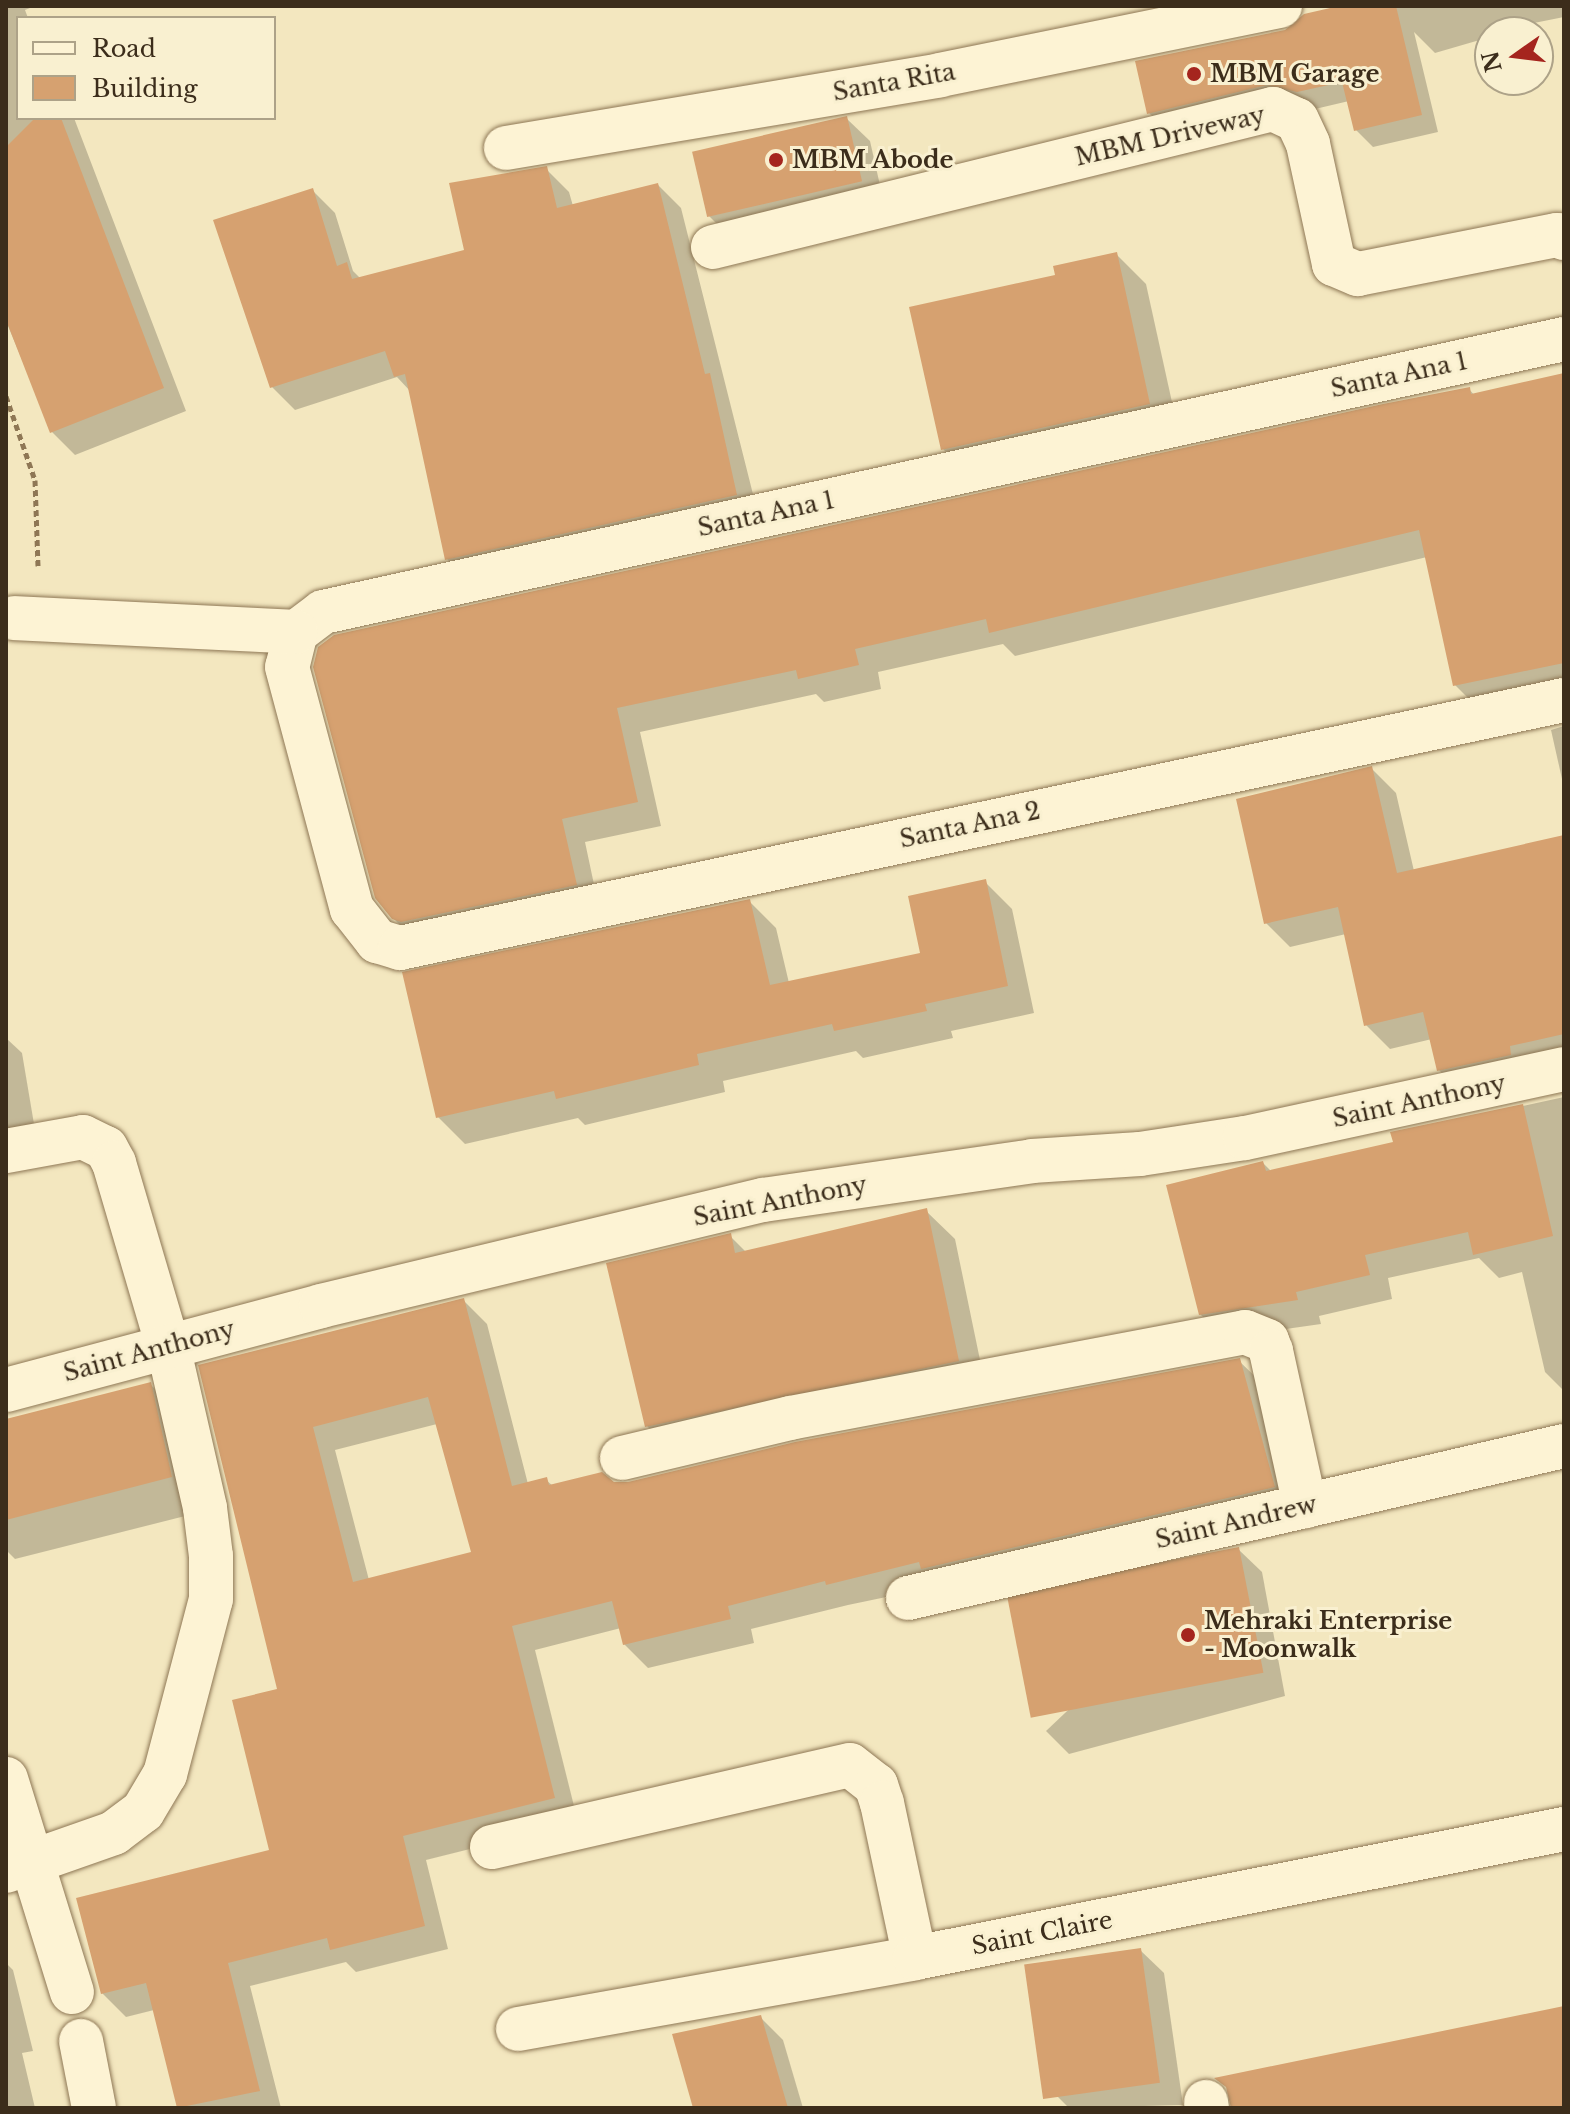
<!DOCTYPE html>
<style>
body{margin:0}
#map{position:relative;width:1570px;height:2114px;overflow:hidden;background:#f3e7bf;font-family:"Libre Baskerville",serif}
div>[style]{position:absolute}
.shadow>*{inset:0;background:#0003}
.building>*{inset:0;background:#d6a170;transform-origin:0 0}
.path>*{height:5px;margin-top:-2.5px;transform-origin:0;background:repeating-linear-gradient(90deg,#8e7755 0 6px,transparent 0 10px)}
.roads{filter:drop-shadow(0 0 2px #8e7755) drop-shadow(0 0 2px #8e7755)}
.minor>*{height:44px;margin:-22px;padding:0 22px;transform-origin:22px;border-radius:22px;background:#fdf3d4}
.dots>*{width:22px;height:22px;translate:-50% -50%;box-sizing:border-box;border:4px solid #f9f0d0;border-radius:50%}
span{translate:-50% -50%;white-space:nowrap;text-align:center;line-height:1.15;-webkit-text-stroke:6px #f9f0d0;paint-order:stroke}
.poi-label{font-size:24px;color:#3c2d1b;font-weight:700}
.left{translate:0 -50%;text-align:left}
.street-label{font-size:24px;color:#3c2d1b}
.frame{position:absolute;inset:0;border:8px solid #3c2d1b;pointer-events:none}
.legend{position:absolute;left:16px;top:16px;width:260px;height:104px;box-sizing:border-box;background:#f9f0d0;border:2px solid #ada288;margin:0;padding:10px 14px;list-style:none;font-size:24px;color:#3c2d1b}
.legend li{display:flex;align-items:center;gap:16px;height:40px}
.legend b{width:40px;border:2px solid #ada288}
.north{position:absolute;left:1474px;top:16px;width:80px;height:80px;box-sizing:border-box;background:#f9f0d0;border:2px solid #ada288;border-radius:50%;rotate:256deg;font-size:22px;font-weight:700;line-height:32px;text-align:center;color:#3c2d1b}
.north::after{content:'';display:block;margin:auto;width:28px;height:36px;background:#a5251e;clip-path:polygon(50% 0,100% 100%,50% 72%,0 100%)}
</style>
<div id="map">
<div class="shadow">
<div style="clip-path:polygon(6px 6px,35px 6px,25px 10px,28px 18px,18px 18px,18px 118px,74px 118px,186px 411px,75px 455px,52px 432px,6px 321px)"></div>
<div style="clip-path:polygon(1348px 6px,1564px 6px,1564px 17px,1490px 32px,1490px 37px,1435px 53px,1414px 32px,1438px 132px,1373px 147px,1356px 130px,1349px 101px,1315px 109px,1285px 101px,1166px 130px,1149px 113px,1286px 32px)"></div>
<div style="clip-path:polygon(846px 118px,870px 141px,884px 203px,732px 239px,709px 216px)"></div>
<div style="clip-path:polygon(546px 169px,569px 192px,573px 206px,658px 185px,681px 208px,759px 518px,470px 582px,447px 559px,410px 391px,397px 377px,295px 410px,271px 386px,312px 190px,335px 213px,353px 271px,361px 279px,467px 251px)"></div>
<div style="clip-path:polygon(1116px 254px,1146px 284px,1179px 434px,973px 480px,943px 449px,1057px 276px)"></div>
<div style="clip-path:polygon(1564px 375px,1564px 703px,1479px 709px,1455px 685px,1427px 557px,1015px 656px,1003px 644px,878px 672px,881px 689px,824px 702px,816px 694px,640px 732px,661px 826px,585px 842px,599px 908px,418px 943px,393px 918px,315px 667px,1469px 389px,1475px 396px)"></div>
<div style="clip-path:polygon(1564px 726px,1564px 788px,1551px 730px)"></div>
<div style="clip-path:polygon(1372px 769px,1396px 793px,1414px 871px,1564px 837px,1564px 1072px,1463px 1094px,1439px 1070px,1432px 1039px,1390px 1049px,1366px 1025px,1346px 934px,1290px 947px,1266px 923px)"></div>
<div style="clip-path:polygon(985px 882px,1012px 909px,1034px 1013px,951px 1031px,953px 1038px,863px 1058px,856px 1051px,723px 1081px,725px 1092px,585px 1125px,578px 1118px,465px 1144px,438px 1117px,749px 901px,776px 928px,789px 983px,922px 955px)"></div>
<div style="clip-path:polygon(6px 1038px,22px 1053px,34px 1124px,6px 1134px)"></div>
<div style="clip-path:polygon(1564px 1097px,1564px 1391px,1545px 1372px,1522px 1272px,1499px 1278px,1479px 1258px,1388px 1278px,1392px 1299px,1319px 1316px,1321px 1324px,1224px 1338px,1200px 1314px,1263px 1163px,1272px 1172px,1395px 1143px,1393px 1134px)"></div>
<div style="clip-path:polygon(926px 1211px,955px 1239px,986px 1389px,675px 1454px,647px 1426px,730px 1236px,747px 1253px)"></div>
<div style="clip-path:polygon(evenodd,463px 1300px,487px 1324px,528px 1484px,546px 1480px,553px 1486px,628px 1484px,1239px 1361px,1263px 1384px,1298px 1511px,848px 1605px,751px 1629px,754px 1643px,648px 1668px,624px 1644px,621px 1628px,535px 1650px,578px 1822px,426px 1860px,448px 1949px,356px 1972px,346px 1962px,250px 1986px,281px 2108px,179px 2108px,154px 2010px,126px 2017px,102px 1993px,271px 1851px,279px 1690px,200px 1366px,463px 1300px,437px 1424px,473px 1554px,369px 1580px,335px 1450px,437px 1424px)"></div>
<div style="clip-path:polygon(150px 1384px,183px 1418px,205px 1511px,15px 1559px,6px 1550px,6px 1421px)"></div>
<div style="clip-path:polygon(1238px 1549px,1262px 1572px,1285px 1696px,1069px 1754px,1046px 1731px)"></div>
<div style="clip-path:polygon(1140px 1950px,1164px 1973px,1183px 2105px,1069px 2108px,1048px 2087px)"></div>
<div style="clip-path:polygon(6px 1963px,13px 1970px,33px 2051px,22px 2053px,35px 2108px,6px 2108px)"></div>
<div style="clip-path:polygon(760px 2017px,783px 2040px,803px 2108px,695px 2108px)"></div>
</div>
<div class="building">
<div style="clip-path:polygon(1339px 6px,1396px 6px,1422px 115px,1354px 131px,1342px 82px,1297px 92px,1267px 85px,1147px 114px,1135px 61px,1285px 30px,1304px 14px)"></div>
<div style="left:847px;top:116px;width:67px;height:159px;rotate:77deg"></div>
<div style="clip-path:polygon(35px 118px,61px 118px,164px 388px,50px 433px,6px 320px,6px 147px)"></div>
<div style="clip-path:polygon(547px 166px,557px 208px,658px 183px,705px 374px,710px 373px,737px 495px,445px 560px,405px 374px,394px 377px,385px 351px,270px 388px,213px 220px,313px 188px,337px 266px,347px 262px,352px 279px,464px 250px,449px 183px)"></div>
<div style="clip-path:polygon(1117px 252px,1150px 404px,941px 450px,909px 307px,1055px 275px,1053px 266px)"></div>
<div style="clip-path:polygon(1564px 373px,1564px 663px,1453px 686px,1419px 530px,989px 633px,986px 619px,855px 649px,859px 665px,798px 679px,796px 670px,617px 708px,638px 802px,562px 819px,577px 885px,401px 922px,392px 919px,375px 898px,313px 667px,318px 647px,334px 635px,1383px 404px,1470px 387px,1471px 394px)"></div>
<div style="clip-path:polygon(1372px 766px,1397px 873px,1564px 835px,1564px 1034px,1510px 1046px,1511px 1055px,1437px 1071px,1423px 1012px,1364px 1026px,1338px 907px,1264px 924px,1236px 799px)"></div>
<div style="clip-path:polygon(986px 879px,1008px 986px,925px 1004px,927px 1011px,834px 1031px,832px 1024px,697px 1054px,699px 1065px,556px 1099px,554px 1091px,436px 1118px,402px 972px,750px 899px,770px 985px,920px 953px,908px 896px)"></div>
<div style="clip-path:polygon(1523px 1104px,1553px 1236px,1473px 1255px,1468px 1232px,1365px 1255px,1370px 1275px,1296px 1292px,1298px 1300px,1199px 1315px,1166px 1185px,1263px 1161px,1266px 1171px,1393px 1142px,1390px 1132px)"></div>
<div style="clip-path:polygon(927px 1208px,959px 1361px,645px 1427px,606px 1263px,731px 1233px,735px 1253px)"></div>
<div style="clip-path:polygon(evenodd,464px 1298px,512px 1486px,547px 1477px,549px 1485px,602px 1472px,614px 1482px,628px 1482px,795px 1442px,1240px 1358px,1275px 1487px,921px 1569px,919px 1562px,826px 1585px,825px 1581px,728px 1606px,731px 1619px,623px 1645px,612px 1601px,512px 1626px,555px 1798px,403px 1836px,425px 1926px,330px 1950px,327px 1938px,228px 1963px,260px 2091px,177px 2108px,146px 1983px,101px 1994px,76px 1898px,269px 1850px,232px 1700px,277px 1689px,198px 1365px,464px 1298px,428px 1397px,471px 1552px,353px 1582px,313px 1427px,428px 1397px)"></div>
<div style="clip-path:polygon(151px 1382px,172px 1477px,6px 1520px,6px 1419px)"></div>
<div style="left:1239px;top:1547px;width:128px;height:237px;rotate:79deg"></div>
<div style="left:1141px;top:1948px;width:136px;height:118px;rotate:82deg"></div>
<div style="clip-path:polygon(1564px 2006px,1564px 2108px,1231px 2108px,1226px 2087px,1214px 2078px)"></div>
<div style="clip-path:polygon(761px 2015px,788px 2108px,693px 2108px,672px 2034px)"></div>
</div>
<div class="path">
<div style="left:6px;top:396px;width:89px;rotate:71deg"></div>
<div style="left:35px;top:480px;width:86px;rotate:88deg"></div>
</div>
<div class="roads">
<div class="minor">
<div style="left:506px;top:148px;width:440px;rotate:-9.5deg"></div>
<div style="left:940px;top:75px;width:347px;rotate:-11.5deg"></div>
<div style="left:713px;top:247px;width:577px;rotate:-13.84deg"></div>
<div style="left:1273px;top:109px;width:26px;rotate:25deg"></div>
<div style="left:1297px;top:120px;width:26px;rotate:65deg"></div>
<div style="left:1308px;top:144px;width:123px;rotate:77.8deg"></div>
<div style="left:1334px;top:264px;width:26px;rotate:23deg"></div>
<div style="left:1358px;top:274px;width:203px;rotate:-11.1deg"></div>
<div style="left:1557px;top:235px;width:8px;rotate:23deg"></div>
<div style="left:1564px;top:339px;width:1271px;rotate:167.59deg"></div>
<div style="left:323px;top:612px;width:34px;rotate:143deg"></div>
<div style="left:296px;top:632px;width:36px;rotate:104deg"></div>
<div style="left:287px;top:667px;width:251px;rotate:75deg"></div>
<div style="left:352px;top:909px;width:41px;rotate:52deg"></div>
<div style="left:377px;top:941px;width:24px;rotate:17deg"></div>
<div style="left:400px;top:948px;width:1190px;rotate:-12.03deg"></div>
<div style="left:14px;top:618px;width:282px;rotate:2.8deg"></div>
<div style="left:6px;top:1151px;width:78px;rotate:-10.3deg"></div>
<div style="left:83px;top:1137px;width:25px;rotate:26deg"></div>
<div style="left:106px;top:1148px;width:17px;rotate:62deg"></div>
<div style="left:114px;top:1163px;width:191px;rotate:73.6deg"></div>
<div style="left:168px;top:1346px;width:166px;rotate:77.1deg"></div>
<div style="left:205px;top:1508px;width:48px;rotate:82.9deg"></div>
<div style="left:211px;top:1556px;width:43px;rotate:90deg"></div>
<div style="left:211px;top:1599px;width:181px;rotate:104.7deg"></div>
<div style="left:165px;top:1774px;width:43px;rotate:120.7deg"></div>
<div style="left:143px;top:1811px;width:36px;rotate:143deg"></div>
<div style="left:114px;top:1833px;width:114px;rotate:160.6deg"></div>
<div style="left:6px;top:1390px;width:326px;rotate:-14.9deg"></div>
<div style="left:321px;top:1306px;width:455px;rotate:-13.5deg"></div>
<div style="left:763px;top:1200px;width:272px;rotate:-8.2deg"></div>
<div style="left:1032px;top:1161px;width:108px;rotate:-3.7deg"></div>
<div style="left:1140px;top:1154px;width:106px;rotate:-8.7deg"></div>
<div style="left:1245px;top:1138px;width:326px;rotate:-12.2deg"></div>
<div style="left:622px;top:1458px;width:173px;rotate:-13.4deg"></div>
<div style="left:790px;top:1418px;width:463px;rotate:-10.7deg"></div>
<div style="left:1245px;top:1332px;width:24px;rotate:22deg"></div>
<div style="left:1267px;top:1341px;width:11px;rotate:68deg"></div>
<div style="left:1271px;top:1351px;width:159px;rotate:77.6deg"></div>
<div style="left:908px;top:1598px;width:673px;rotate:-13.05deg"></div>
<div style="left:6px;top:1779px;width:223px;rotate:72.8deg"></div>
<div style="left:492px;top:1847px;width:367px;rotate:-12.9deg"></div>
<div style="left:850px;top:1765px;width:33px;rotate:38deg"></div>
<div style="left:876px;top:1785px;width:19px;rotate:72deg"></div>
<div style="left:882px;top:1803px;width:158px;rotate:78deg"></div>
<div style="left:518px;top:2029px;width:403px;rotate:-10.1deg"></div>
<div style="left:915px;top:1958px;width:662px;rotate:-11.24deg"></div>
<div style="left:81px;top:2041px;width:68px;rotate:79deg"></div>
<div style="left:1206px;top:2102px;width:6px;rotate:81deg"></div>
</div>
</div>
<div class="dots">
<div style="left:1194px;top:74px;background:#a5251e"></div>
<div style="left:776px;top:160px;background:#a5251e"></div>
<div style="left:1188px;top:1635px;background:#a5251e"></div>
</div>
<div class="poi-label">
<span class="left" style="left:1210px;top:74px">MBM Garage</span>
<span class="left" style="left:792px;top:160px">MBM Abode</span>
<span class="left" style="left:1204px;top:1635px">Mehraki Enterprise<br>- Moonwalk</span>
</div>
<div class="street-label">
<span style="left:894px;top:82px;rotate:-10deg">Santa Rita</span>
<span style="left:1170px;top:136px;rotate:-13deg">MBM Driveway</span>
<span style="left:1399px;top:375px;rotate:-12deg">Santa Ana 1</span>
<span style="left:766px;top:514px;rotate:-12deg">Santa Ana 1</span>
<span style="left:970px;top:825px;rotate:-12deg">Santa Ana 2</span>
<span style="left:1419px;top:1101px;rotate:-12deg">Saint Anthony</span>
<span style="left:780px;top:1201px;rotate:-11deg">Saint Anthony</span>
<span style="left:149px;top:1351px;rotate:-15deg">Saint Anthony</span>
<span style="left:1236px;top:1522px;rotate:-13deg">Saint Andrew</span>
<span style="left:1042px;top:1933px;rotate:-11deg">Saint Claire</span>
</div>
<div class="frame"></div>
<ul class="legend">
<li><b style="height:10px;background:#fdf3d4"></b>Road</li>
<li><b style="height:22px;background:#d6a170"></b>Building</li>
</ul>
<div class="north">N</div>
</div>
